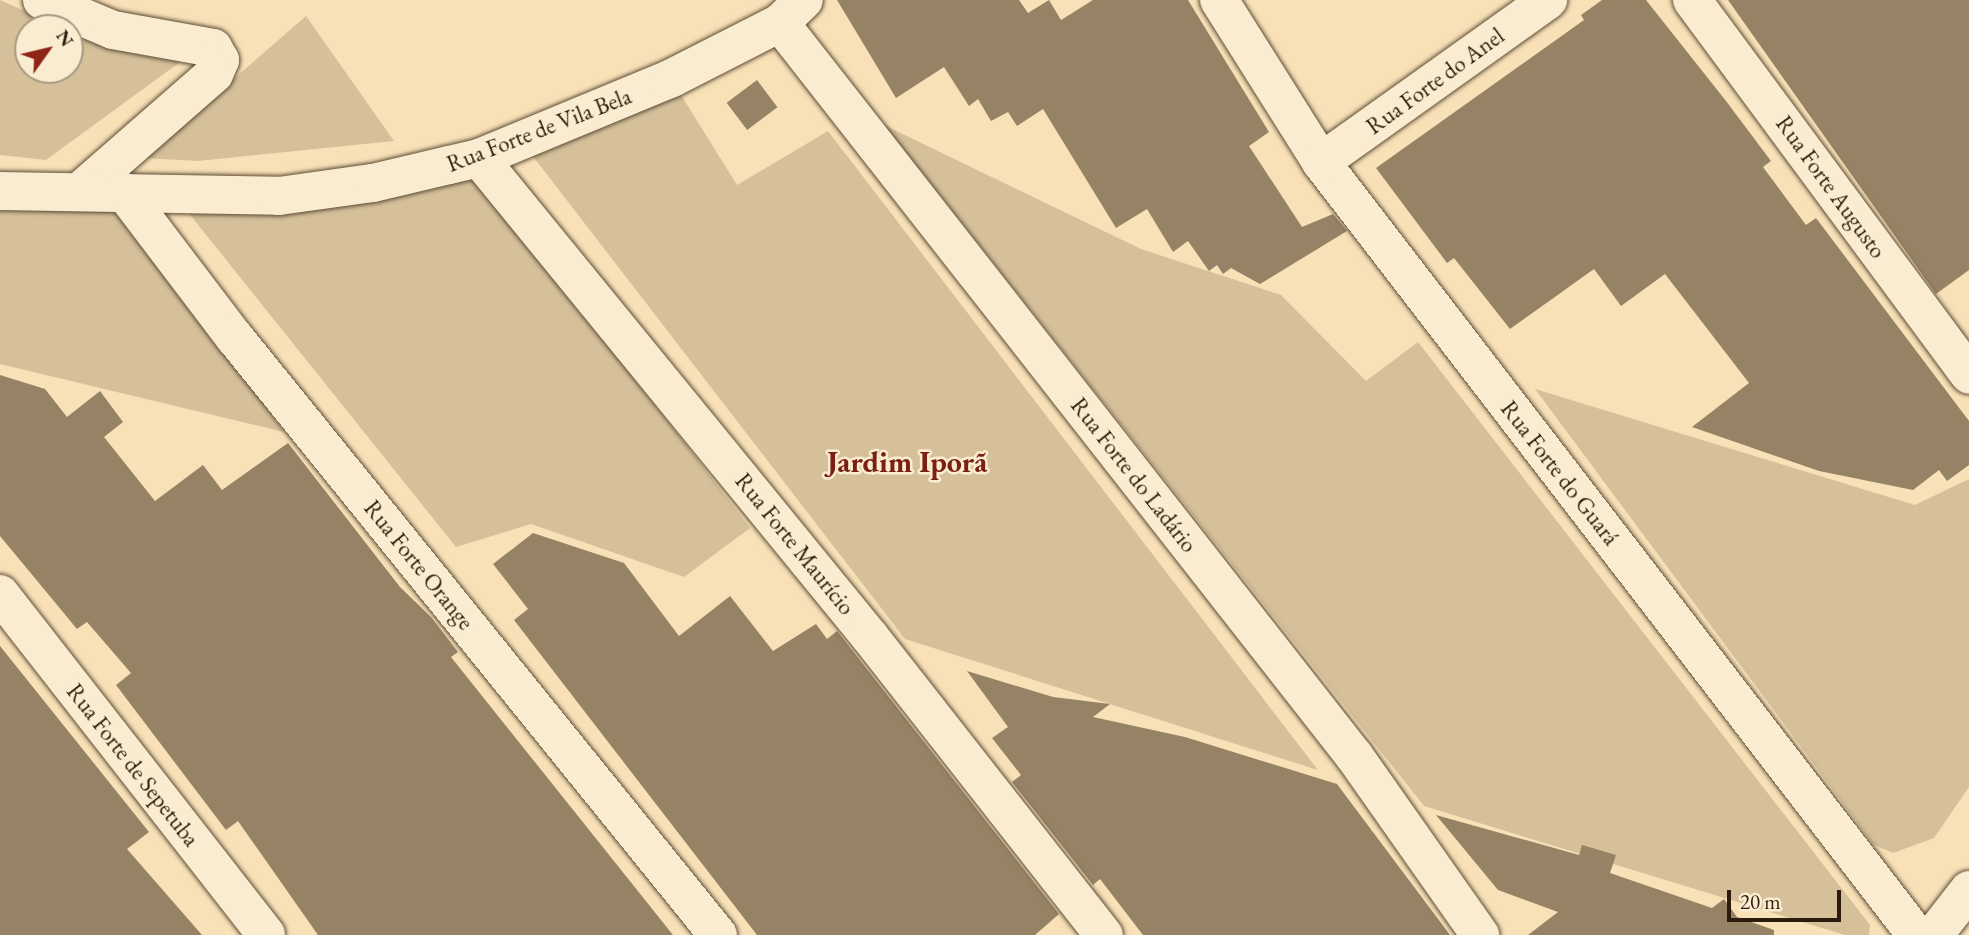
<!DOCTYPE html>
<meta charset="utf-8">
<style>
body{margin:0}
#map{position:relative;width:1969px;height:935px;overflow:hidden;background:#f8e1b7;font-family:"EB Garamond",serif}
div>[style]{position:absolute}
.green>*{inset:0;background:#d5c09a}
.building>*{inset:0;background:#968265;transform-origin:0 0}
.roads{filter:drop-shadow(0 0 2px #5e4d38) drop-shadow(0 0 2px #5e4d38)}
.minor>*{height:38px;margin:-19px;padding:0 19px;transform-origin:19px;border-radius:19px;background:#faecd0}
span{translate:-50% -50%;white-space:nowrap;text-align:center;line-height:1.15;-webkit-text-stroke:5px #faecd0;paint-order:stroke}
.street-label{font-size:23px;color:#2b1c0d}
.district-label{font-size:30px;color:#7a1f14;font-weight:700}
.north{position:absolute;left:14px;top:14px;width:70px;height:70px;box-sizing:border-box;background:#faecd0;border:2px solid #a79982;border-radius:50%;rotate:56deg;font-size:19px;font-weight:700;line-height:28px;text-align:center;color:#2b1c0d}
.north::after{content:'';display:block;margin:auto;width:24px;height:32px;background:#8f2418;clip-path:polygon(50% 0,100% 100%,50% 72%,0 100%)}
.scale{position:absolute;left:1727px;top:890px;width:114px;height:32px;box-sizing:border-box;border:4px solid #2b1c0d;border-top:0;padding-left:9px;font-size:21px;line-height:24px;white-space:nowrap;color:#2b1c0d;-webkit-text-stroke:5px #faecd0;paint-order:stroke}
</style>
<div id="map">
<div class="green">
<div style="clip-path:polygon(evenodd,0 0,54px 24px,187px 57px,46px 160px,0 155px,0 0,28px 28px,70px 28px,70px 70px,28px 70px,28px 28px)"></div>
<div style="clip-path:polygon(306px 16px,394px 141px,198px 161px,143px 158px)"></div>
<div style="clip-path:polygon(676px 87px,737px 185px,828px 131px,1318px 770px,905px 639px,525px 146px)"></div>
<div style="clip-path:polygon(884px 125px,1141px 249px,1281px 295px,1366px 381px,1418px 342px,1870px 925px,1869px 935px,1845px 935px,1424px 806px)"></div>
<div style="clip-path:polygon(473px 168px,750px 528px,684px 577px,531px 524px,456px 547px,183px 206px)"></div>
<div style="clip-path:polygon(0 203px,120px 207px,284px 432px,0 364px)"></div>
<div style="clip-path:polygon(1535px 389px,1915px 505px,1969px 479px,1969px 787px,1934px 838px,1893px 853px,1874px 845px)"></div>
</div>
<div class="building">
<div style="clip-path:polygon(837px 0,1019px 0,1028px 13px,1049px 0,1061px 20px,1093px 0,1188px 0,1269px 132px,1249px 146px,1302px 227px,1333px 214px,1347px 231px,1260px 284px,1231px 268px,1223px 274px,1217px 265px,1209px 271px,1188px 241px,1173px 252px,1147px 209px,1116px 228px,1043px 109px,1017px 126px,1008px 112px,991px 121px,978px 99px,969px 106px,944px 67px,896px 98px)"></div>
<div style="clip-path:polygon(1602px 0,1646px 0,1726px 101px,1771px 161px,1763px 167px,1806px 225px,1816px 218px,1969px 421px,1969px 465px,1947px 481px,1939px 470px,1913px 490px,1819px 471px,1692px 427px,1749px 383px,1665px 274px,1621px 306px,1594px 269px,1510px 329px,1454px 258px,1447px 263px,1376px 168px,1584px 20px,1581px 15px)"></div>
<div style="clip-path:polygon(1728px 0,1969px 0,1969px 270px,1936px 294px)"></div>
<div style="left:757px;top:80px;width:34px;height:38px;rotate:53deg"></div>
<div style="clip-path:polygon(0 375px,45px 389px,67px 417px,100px 391px,123px 422px,104px 437px,155px 501px,203px 465px,222px 490px,288px 443px,400px 587px,431px 617px,458px 652px,451px 657px,673px 935px,318px 935px,238px 821px,226px 830px,116px 685px,131px 673px,87px 622px,77px 629px,0 536px)"></div>
<div style="clip-path:polygon(533px 533px,624px 563px,679px 636px,730px 596px,773px 651px,816px 624px,827px 639px,837px 631px,1059px 914px,1035px 935px,757px 935px,514px 620px,528px 609px,493px 564px)"></div>
<div style="clip-path:polygon(0 646px,149px 832px,127px 849px,202px 935px,0 935px)"></div>
<div style="clip-path:polygon(967px 671px,1053px 697px,1110px 704px,1093px 717px,1185px 737px,1337px 784px,1450px 935px,1143px 935px,1100px 879px,1093px 885px,1012px 782px,1021px 775px,992px 738px,1008px 727px)"></div>
<div style="clip-path:polygon(1436px 815px,1579px 855px,1582px 845px,1616px 855px,1610px 873px,1712px 908px,1724px 899px,1737px 917px,1774px 930px,1774px 935px,1528px 935px,1558px 912px,1498px 890px)"></div>
</div>
<div class="roads">
<div class="minor">
<div style="left:42px;top:0;width:77px;rotate:22.9deg"></div>
<div style="left:113px;top:30px;width:102px;rotate:10.2deg"></div>
<div style="left:213px;top:48px;width:14px;rotate:60deg"></div>
<div style="left:220px;top:60px;width:15px;rotate:113deg"></div>
<div style="left:214px;top:74px;width:179px;rotate:138.8deg"></div>
<div style="left:1219px;top:0;width:191px;rotate:57.8deg"></div>
<div style="left:1321px;top:162px;width:975px;rotate:52.41deg"></div>
<div style="left:1692px;top:0;width:466px;rotate:53.5deg"></div>
<div style="left:780px;top:23px;width:932px;rotate:51.93deg"></div>
<div style="left:1355px;top:757px;width:218px;rotate:54.9deg"></div>
<div style="left:479px;top:158px;width:618px;rotate:50.78deg"></div>
<div style="left:870px;top:637px;width:379px;rotate:51.9deg"></div>
<div style="left:1321px;top:162px;width:279px;rotate:-35.5deg"></div>
<div style="left:0;top:191px;width:279px;rotate:1deg"></div>
<div style="left:279px;top:196px;width:95px;rotate:-7.9deg"></div>
<div style="left:373px;top:183px;width:78px;rotate:-13.3deg"></div>
<div style="left:449px;top:165px;width:31px;rotate:-13deg"></div>
<div style="left:479px;top:158px;width:207px;rotate:-22.5deg"></div>
<div style="left:670px;top:79px;width:123px;rotate:-27deg"></div>
<div style="left:780px;top:23px;width:33px;rotate:-44deg"></div>
<div style="left:124px;top:192px;width:183px;rotate:52.8deg"></div>
<div style="left:235px;top:338px;width:768px;rotate:51.03deg"></div>
<div style="left:0;top:594px;width:432px;rotate:52deg"></div>
<div style="left:1934px;top:935px;width:57px;rotate:-52.1deg"></div>
</div>
</div>
<div class="street-label">
<span style="left:1435px;top:81px;rotate:-36deg">Rua Forte do Anel</span>
<span style="left:539px;top:130px;rotate:-21deg">Rua Forte de Vila Bela</span>
<span style="left:1831px;top:187px;rotate:54deg">Rua Forte Augusto</span>
<span style="left:1560px;top:473px;rotate:52deg">Rua Forte do Guará</span>
<span style="left:1134px;top:475px;rotate:52deg">Rua Forte do Ladário</span>
<span style="left:795px;top:544px;rotate:51deg">Rua Forte Maurício</span>
<span style="left:419px;top:565px;rotate:51deg">Rua Forte Orange</span>
<span style="left:133px;top:765px;rotate:52deg">Rua Forte de Sepetuba</span>
</div>
<div class="district-label">
<span style="left:907px;top:462px">Jardim Iporã</span>
</div>
<div class="north">N</div>
<div class="scale">20 m</div>
</div>
